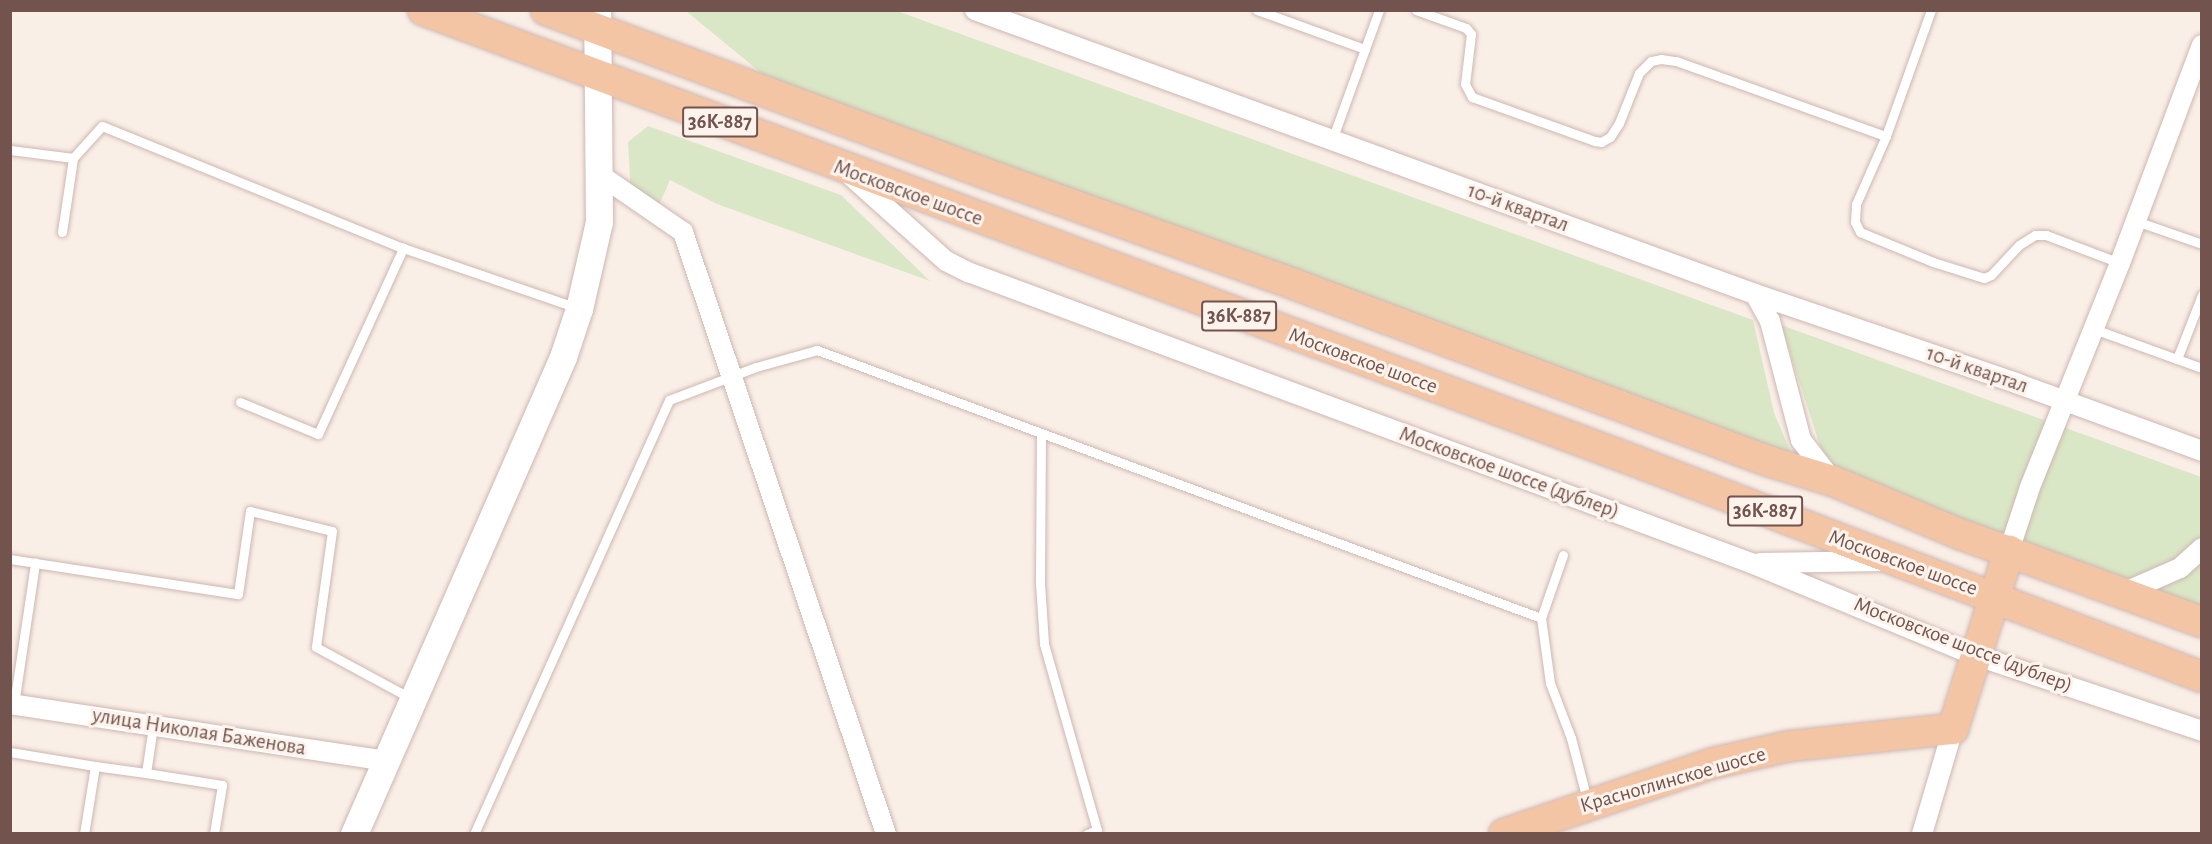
<!DOCTYPE html>
<meta charset="utf-8">
<style>
body{margin:0}
#map{position:relative;width:2212px;height:844px;overflow:hidden;background:#faefe7;font-family:"Alegreya Sans",sans-serif}
div>[style]{position:absolute}
.green>*{inset:0;background:#dae7c6}
.roads{filter:drop-shadow(0 0 2px #cdb7b1) drop-shadow(0 0 2px #cdb7b1)}
.lane>*{height:9px;margin:-4.5px;padding:0 4.5px;transform-origin:4.5px;border-radius:4.5px;background:#fff}
.street>*{height:20px;margin:-10px;padding:0 10px;transform-origin:10px;border-radius:10px;background:#fff}
.secondary>*{height:27px;margin:-13.5px;padding:0 13.5px;transform-origin:13.5px;border-radius:13.5px;background:#fff}
.primary>*{height:30px;margin:-15px;padding:0 15px;transform-origin:15px;border-radius:15px;background:#f3c5a5}
span{translate:-50% -50%;white-space:nowrap;text-align:center;line-height:1.15;-webkit-text-stroke:6px #fdf3ed;paint-order:stroke}
.shield-label span{padding:2px 4px;background:#fdf3ed;border:2px solid;border-radius:4px;-webkit-text-stroke-width:0}
.shield-label{font-size:20px;color:#72534d;font-weight:700}
.street-label{font-size:21px;color:#72534d}
.frame{position:absolute;inset:0;border:12px solid #72534d;pointer-events:none}
</style>
<div id="map">
<div class="green">
<div style="clip-path:polygon(686px 11px,897px 11px,1753px 320px,1774px 413px,1799px 471px,799px 104px)"></div>
<div style="clip-path:polygon(648px 126px,841px 195px,930px 281px,717px 204px,670px 180px,656px 212px,631px 196px,628px 142px)"></div>
<div style="clip-path:polygon(1781px 325px,2201px 477px,2201px 619px,1850px 488px,1822px 452px)"></div>
</div>
<div class="roads">
<div class="lane">
<div style="left:1257px;top:10px;width:115px;rotate:19.9deg"></div>
<div style="left:1416px;top:10px;width:53px;rotate:19.8deg"></div>
<div style="left:1466px;top:28px;width:8px;rotate:50deg"></div>
<div style="left:1471px;top:34px;width:50px;rotate:96.8deg"></div>
<div style="left:1465px;top:84px;width:15px;rotate:62deg"></div>
<div style="left:1472px;top:97px;width:131px;rotate:19.7deg"></div>
<div style="left:1595px;top:141px;width:6px;rotate:9deg"></div>
<div style="left:1601px;top:142px;width:10px;rotate:-29deg"></div>
<div style="left:1610px;top:137px;width:17px;rotate:-57deg"></div>
<div style="left:1619px;top:123px;width:54px;rotate:-68.2deg"></div>
<div style="left:1639px;top:73px;width:17px;rotate:-45deg"></div>
<div style="left:1651px;top:61px;width:10px;rotate:-11deg"></div>
<div style="left:1661px;top:59px;width:15px;rotate:8deg"></div>
<div style="left:1676px;top:61px;width:223px;rotate:19.7deg"></div>
<div style="left:1931px;top:10px;width:134px;rotate:109.7deg"></div>
<div style="left:1886px;top:136px;width:74px;rotate:113.8deg"></div>
<div style="left:1856px;top:204px;width:18px;rotate:93deg"></div>
<div style="left:1855px;top:222px;width:11px;rotate:63deg"></div>
<div style="left:1860px;top:232px;width:79px;rotate:22.3deg"></div>
<div style="left:1933px;top:262px;width:53px;rotate:17.4deg"></div>
<div style="left:1984px;top:278px;width:8px;rotate:-23deg"></div>
<div style="left:1991px;top:275px;width:41px;rotate:-47deg"></div>
<div style="left:2019px;top:245px;width:19px;rotate:-32deg"></div>
<div style="left:2035px;top:235px;width:11px"></div>
<div style="left:2046px;top:235px;width:79px;rotate:20.7deg"></div>
<div style="left:1332px;top:140px;width:138px;rotate:-70.1deg"></div>
<div style="left:10px;top:150px;width:64px;rotate:7.2deg"></div>
<div style="left:73px;top:158px;width:43px;rotate:-47.8deg"></div>
<div style="left:102px;top:126px;width:325px;rotate:22.1deg"></div>
<div style="left:403px;top:248px;width:184px;rotate:19deg"></div>
<div style="left:2136px;top:221px;width:70px;rotate:19.2deg"></div>
<div style="left:62px;top:232px;width:75px;rotate:-81.5deg"></div>
<div style="left:2094px;top:329px;width:88px;rotate:19.9deg"></div>
<div style="left:2177px;top:359px;width:69px;rotate:-68.7deg"></div>
<div style="left:2177px;top:359px;width:27px;rotate:20deg"></div>
<div style="left:240px;top:402px;width:84px;rotate:22.3deg"></div>
<div style="left:318px;top:434px;width:205px;rotate:-65.4deg"></div>
<div style="left:1041px;top:434px;width:149px;rotate:90.4deg"></div>
<div style="left:1040px;top:583px;width:61px;rotate:86.2deg"></div>
<div style="left:1044px;top:644px;width:193px;rotate:74.1deg"></div>
<div style="left:1097px;top:830px;width:11px;rotate:158deg"></div>
<div style="left:1563px;top:555px;width:67px;rotate:109.2deg"></div>
<div style="left:1541px;top:618px;width:66px;rotate:82.1deg"></div>
<div style="left:1550px;top:683px;width:59px;rotate:69.1deg"></div>
<div style="left:1571px;top:738px;width:64px;rotate:75.5deg"></div>
<div style="left:10px;top:559px;width:25px;rotate:9deg"></div>
<div style="left:14px;top:704px;width:143px;rotate:-81.5deg"></div>
<div style="left:35px;top:563px;width:205px;rotate:8.7deg"></div>
<div style="left:238px;top:594px;width:84px;rotate:-81.8deg"></div>
<div style="left:250px;top:511px;width:84px;rotate:13.7deg"></div>
<div style="left:332px;top:531px;width:117px;rotate:97.9deg"></div>
<div style="left:316px;top:647px;width:109px;rotate:28.4deg"></div>
<div style="left:10px;top:752px;width:86px;rotate:9.4deg"></div>
<div style="left:146px;top:773px;width:77px;rotate:9deg"></div>
<div style="left:222px;top:785px;width:50px;rotate:99.3deg"></div>
<div style="left:84px;top:834px;width:69px;rotate:-80.8deg"></div>
<div style="left:95px;top:766px;width:51px;rotate:7.8deg"></div>
<div style="left:146px;top:773px;width:48px;rotate:-81.5deg"></div>
<div style="left:474px;top:834px;width:476px;rotate:-65.8deg"></div>
<div style="left:669px;top:400px;width:93px;rotate:-20.8deg"></div>
<div style="left:756px;top:367px;width:63px;rotate:-15.6deg"></div>
<div style="left:817px;top:350px;width:772px;rotate:20.31deg"></div>
</div>
<div class="street">
<div style="left:975px;top:10px;width:830px;rotate:20.01deg"></div>
<div style="left:1755px;top:294px;width:276px;rotate:18.8deg"></div>
<div style="left:2016px;top:383px;width:198px;rotate:20.1deg"></div>
<div style="left:600px;top:175px;width:101px;rotate:34.5deg"></div>
<div style="left:683px;top:232px;width:635px;rotate:71.37deg"></div>
<div style="left:850px;top:175px;width:129px;rotate:41.9deg"></div>
<div style="left:946px;top:261px;width:25px;rotate:27deg"></div>
<div style="left:968px;top:272px;width:835px;rotate:20.39deg"></div>
<div style="left:1751px;top:563px;width:244px;rotate:22.4deg"></div>
<div style="left:1977px;top:656px;width:237px;rotate:18.4deg"></div>
<div style="left:1755px;top:294px;width:31px;rotate:61deg"></div>
<div style="left:1770px;top:321px;width:123px;rotate:75.4deg"></div>
<div style="left:1801px;top:440px;width:51px;rotate:52.2deg"></div>
<div style="left:2009px;top:551px;width:67px;rotate:-71.8deg"></div>
<div style="left:2030px;top:487px;width:241px;rotate:-68.1deg"></div>
<div style="left:2120px;top:263px;width:233px;rotate:-69.4deg"></div>
<div style="left:1760px;top:563px;width:124px;rotate:-0.9deg"></div>
<div style="left:2123px;top:593px;width:62px;rotate:-23.7deg"></div>
<div style="left:2180px;top:568px;width:30px;rotate:-42deg"></div>
<div style="left:10px;top:704px;width:382px;rotate:8.6deg"></div>
<div style="left:1922px;top:834px;width:109px;rotate:-73.6deg"></div>
</div>
<div class="secondary">
<div style="left:354px;top:834px;width:521px;rotate:-66.34deg"></div>
<div style="left:563px;top:357px;width:51px;rotate:-71.6deg"></div>
<div style="left:579px;top:309px;width:89px;rotate:-77.1deg"></div>
<div style="left:599px;top:222px;width:212px;rotate:-90.5deg"></div>
</div>
<div class="primary">
<div style="left:423px;top:10px;width:1293px;rotate:20.41deg"></div>
<div style="left:1635px;top:461px;width:607px;rotate:20.85deg"></div>
<div style="left:546px;top:10px;width:467px;rotate:20.4deg"></div>
<div style="left:984px;top:173px;width:309px;rotate:19.7deg"></div>
<div style="left:1275px;top:277px;width:526px;rotate:20.47deg"></div>
<div style="left:1768px;top:461px;width:68px;rotate:17.1deg"></div>
<div style="left:1833px;top:481px;width:138px;rotate:22.7deg"></div>
<div style="left:1960px;top:534px;width:258px;rotate:20deg"></div>
<div style="left:1504px;top:834px;width:222px;rotate:-18.7deg"></div>
<div style="left:1714px;top:763px;width:78px;rotate:-12.6deg"></div>
<div style="left:1790px;top:746px;width:164px;rotate:-6deg"></div>
<div style="left:1953px;top:729px;width:187px;rotate:-72.5deg"></div>
</div>
</div>
<div class="shield-label">
<span style="left:720px;top:122px">36К-887</span>
<span style="left:1239px;top:316px">36К-887</span>
<span style="left:1765px;top:511px">36К-887</span>
</div>
<div class="street-label">
<span style="left:908px;top:193px;rotate:20deg">Московское шоссе</span>
<span style="left:1518px;top:208px;rotate:20deg">10-й квартал</span>
<span style="left:1363px;top:361px;rotate:20deg">Московское шоссе</span>
<span style="left:1977px;top:370px;rotate:19deg">10-й квартал</span>
<span style="left:1509px;top:473px;rotate:20deg">Московское шоссе (дублер)</span>
<span style="left:1903px;top:563px;rotate:20deg">Московское шоссе</span>
<span style="left:1963px;top:645px;rotate:21deg">Московское шоссе (дублер)</span>
<span style="left:199px;top:732px;rotate:9deg">улица Николая Баженова</span>
<span style="left:1673px;top:780px;rotate:-16deg">Красноглинское шоссе</span>
</div>
<div class="frame"></div>
</div>
